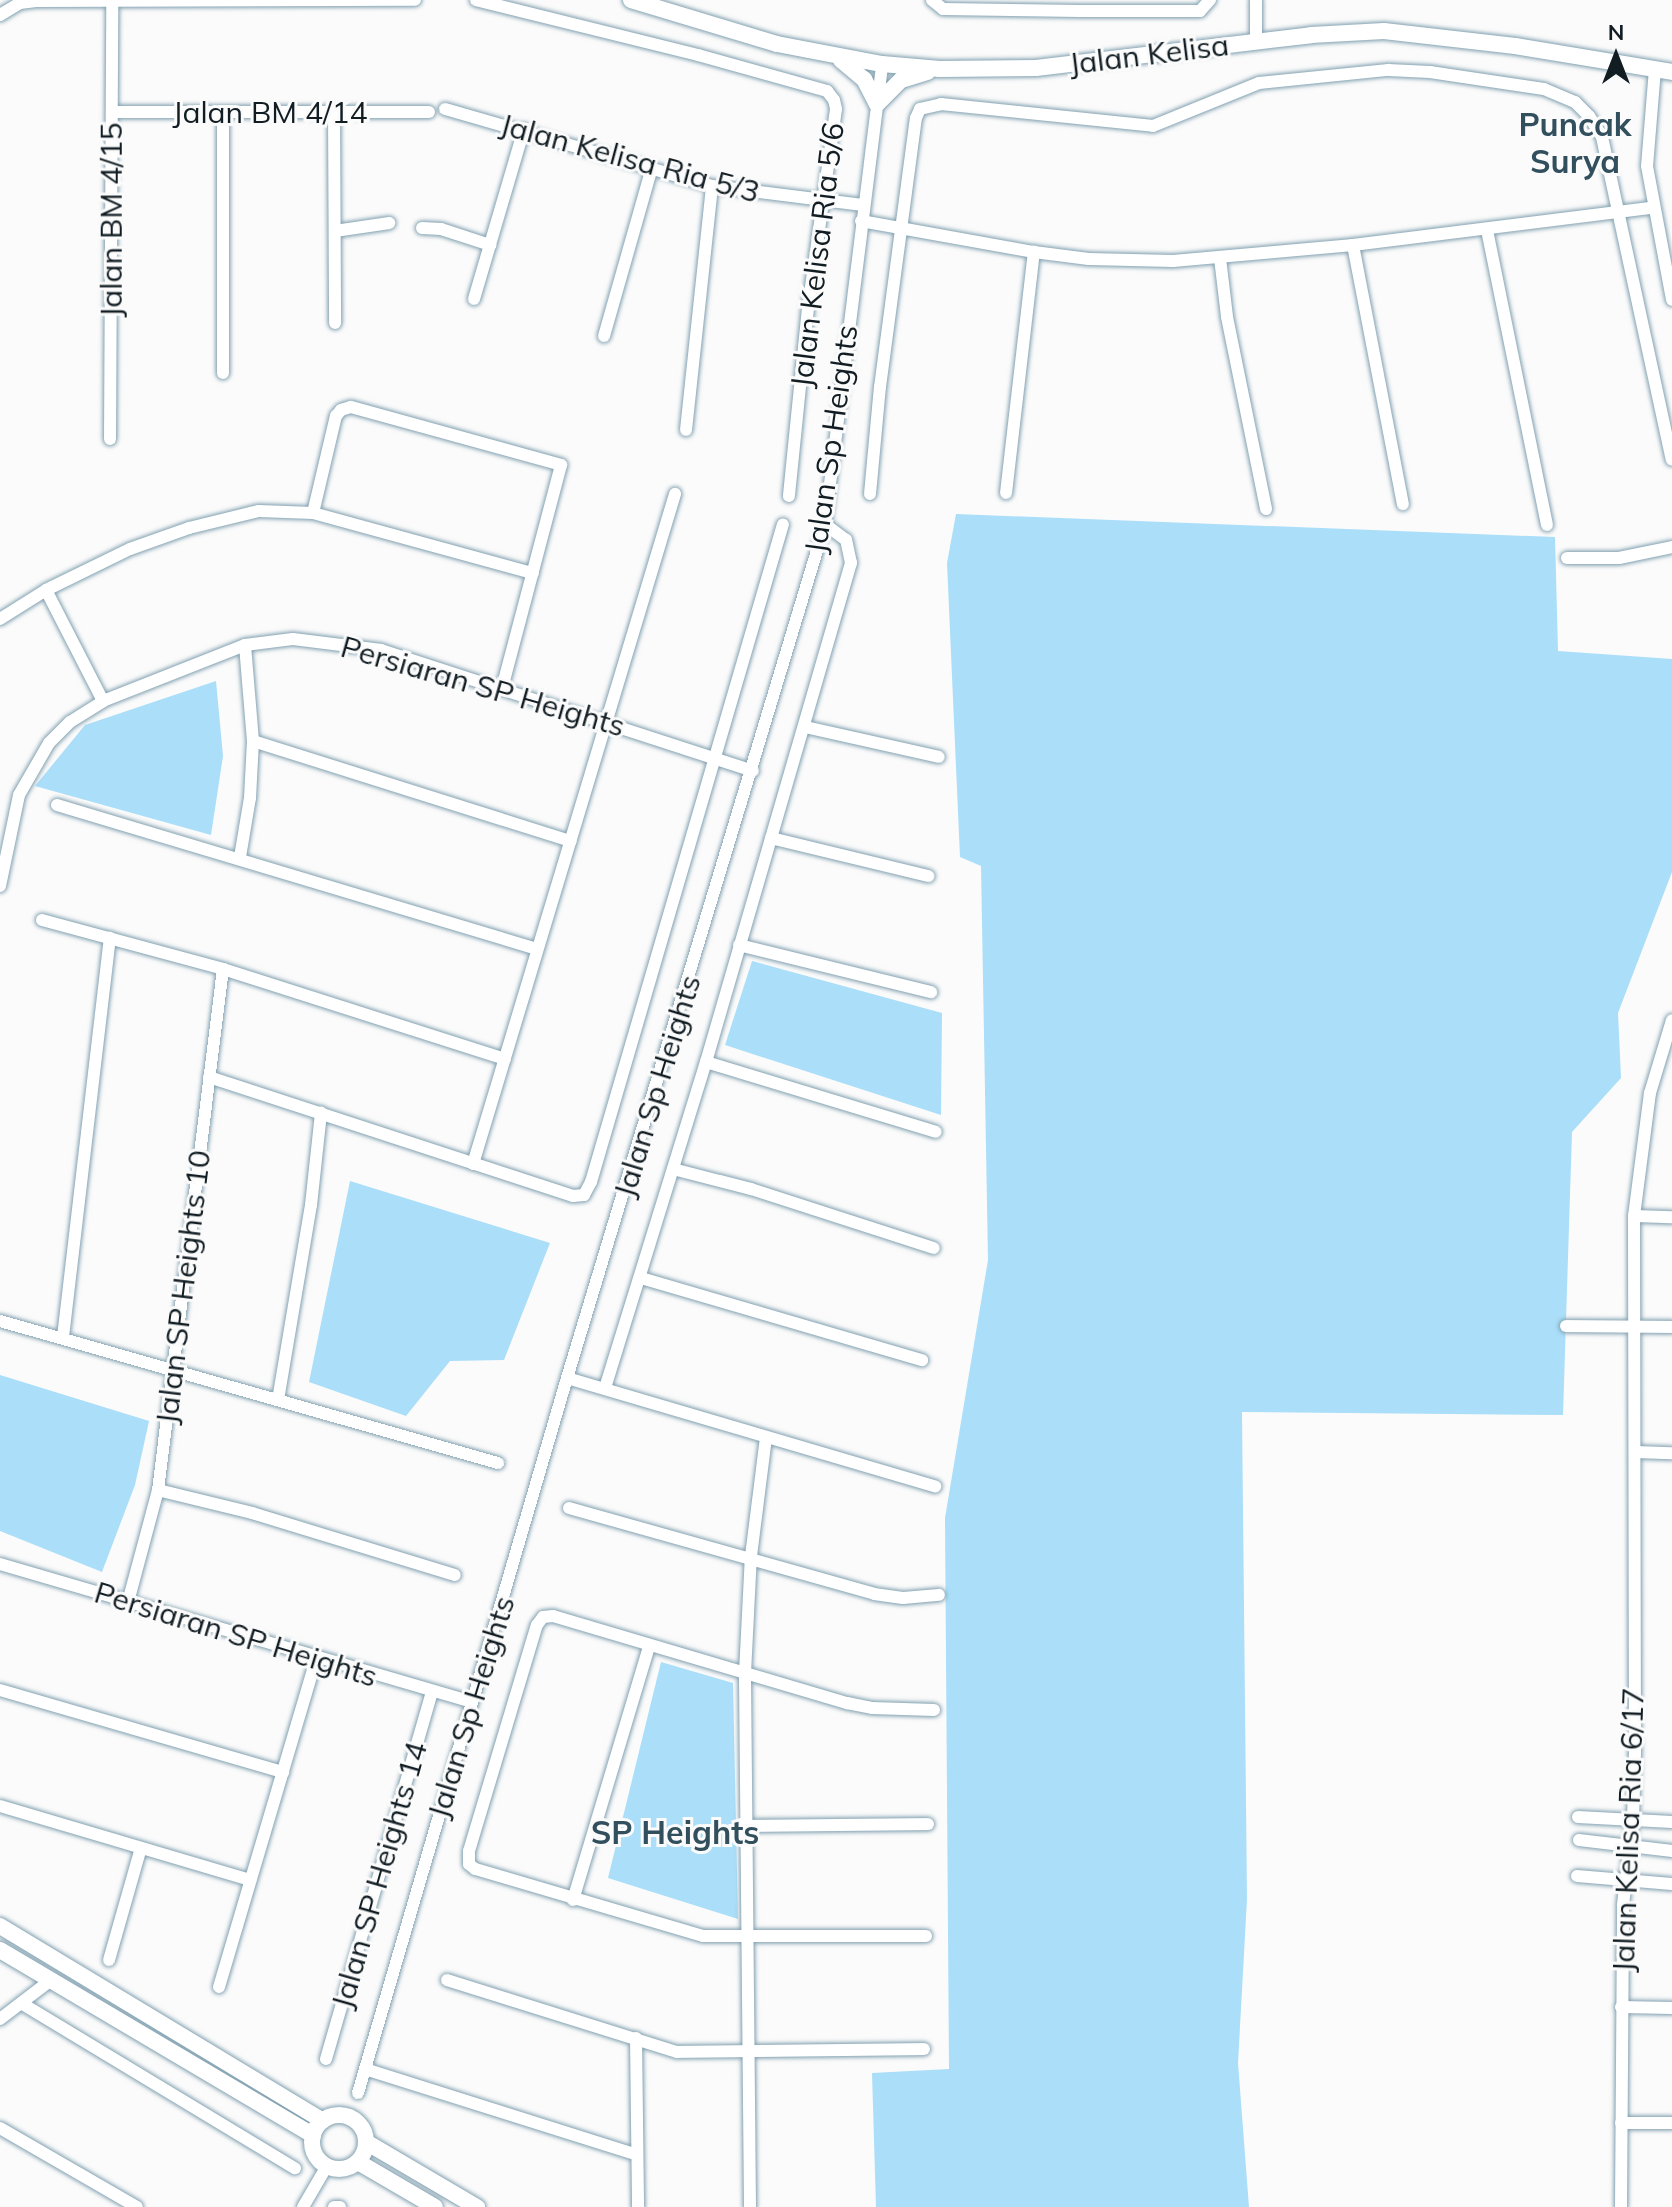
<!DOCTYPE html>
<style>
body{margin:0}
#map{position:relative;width:1672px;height:2207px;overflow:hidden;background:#fbfbfb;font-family:Mulish,sans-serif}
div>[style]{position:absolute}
.green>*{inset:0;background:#aadef9}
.roads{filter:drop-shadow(0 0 2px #82a1b1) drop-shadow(0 0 2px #82a1b1)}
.street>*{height:12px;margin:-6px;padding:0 6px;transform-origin:6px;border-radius:6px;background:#fff}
.secondary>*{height:16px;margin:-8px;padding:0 8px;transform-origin:8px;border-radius:8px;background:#fff}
.secondary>.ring{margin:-8px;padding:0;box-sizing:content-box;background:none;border:16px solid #fff;border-radius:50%}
span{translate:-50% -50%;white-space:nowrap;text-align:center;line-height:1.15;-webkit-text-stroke:6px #fbfbfb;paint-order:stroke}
.street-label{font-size:30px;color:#111d23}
.neighbourhood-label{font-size:32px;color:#324f5d;font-weight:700}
.north{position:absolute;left:1576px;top:16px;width:80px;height:80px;-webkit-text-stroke:6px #fbfbfb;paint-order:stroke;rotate:0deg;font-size:22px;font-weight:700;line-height:32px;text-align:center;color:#111d23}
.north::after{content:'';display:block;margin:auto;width:28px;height:36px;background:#111d23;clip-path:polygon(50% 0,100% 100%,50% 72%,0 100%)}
</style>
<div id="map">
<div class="green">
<div style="clip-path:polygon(956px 514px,1555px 537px,1558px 651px,1672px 659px,1672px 872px,1618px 1013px,1621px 1078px,1572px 1132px,1563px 1415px,1242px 1412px,1247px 1899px,1238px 2063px,1249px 2207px,876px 2207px,872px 2073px,949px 2069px,945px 1518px,988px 1260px,981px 866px,960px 857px,947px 563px)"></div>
<div style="clip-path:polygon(216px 681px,223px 756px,211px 835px,35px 786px,85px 725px)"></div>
<div style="clip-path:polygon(752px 961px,942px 1013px,941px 1115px,725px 1045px)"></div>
<div style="clip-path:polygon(350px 1181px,550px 1243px,504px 1360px,450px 1361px,406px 1416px,309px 1382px)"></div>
<div style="clip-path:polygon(0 1375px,149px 1421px,135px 1485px,102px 1572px,0 1531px)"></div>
<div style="clip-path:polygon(661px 1662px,733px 1683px,738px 1919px,608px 1878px)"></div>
</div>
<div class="roads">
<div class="street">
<div style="left:476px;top:0;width:229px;rotate:13.9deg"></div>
<div style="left:698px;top:55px;width:134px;rotate:15.6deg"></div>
<div style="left:827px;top:91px;width:11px;rotate:52deg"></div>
<div style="left:834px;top:100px;width:9px;rotate:77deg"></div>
<div style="left:836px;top:109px;width:201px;rotate:98deg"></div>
<div style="left:808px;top:308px;width:189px;rotate:95.8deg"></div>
<div style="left:932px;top:0;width:14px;rotate:39deg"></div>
<div style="left:943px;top:9px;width:137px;rotate:0.8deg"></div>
<div style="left:1080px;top:11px;width:120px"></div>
<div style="left:1200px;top:11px;width:15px;rotate:-48deg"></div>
<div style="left:1256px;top:0;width:42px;rotate:90deg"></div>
<div style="left:0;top:15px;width:23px;rotate:-31deg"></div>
<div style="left:20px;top:3px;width:16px;rotate:-7deg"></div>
<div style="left:36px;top:1px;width:379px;rotate:-0.2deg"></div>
<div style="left:1655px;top:69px;width:97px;rotate:94.7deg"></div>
<div style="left:1647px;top:166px;width:136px;rotate:79.4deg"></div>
<div style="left:445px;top:109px;width:278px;rotate:16.1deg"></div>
<div style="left:712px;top:186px;width:152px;rotate:7.2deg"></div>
<div style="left:112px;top:112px;width:317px"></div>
<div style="left:223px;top:112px;width:261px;rotate:90deg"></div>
<div style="left:334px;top:112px;width:211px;rotate:89.7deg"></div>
<div style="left:861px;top:221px;width:176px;rotate:10.2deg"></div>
<div style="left:1034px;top:252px;width:55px;rotate:7.3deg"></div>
<div style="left:1089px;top:259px;width:84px;rotate:1.4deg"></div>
<div style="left:1173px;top:261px;width:181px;rotate:-5.1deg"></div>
<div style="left:1353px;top:245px;width:301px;rotate:-7.1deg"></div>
<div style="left:422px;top:228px;width:19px;rotate:3deg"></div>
<div style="left:441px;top:229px;width:52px;rotate:18.1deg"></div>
<div style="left:1487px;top:230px;width:301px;rotate:78.5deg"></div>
<div style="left:335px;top:231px;width:55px;rotate:-8.4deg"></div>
<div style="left:1353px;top:245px;width:264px;rotate:79.1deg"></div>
<div style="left:1220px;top:258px;width:59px;rotate:83.2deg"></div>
<div style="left:1227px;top:317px;width:196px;rotate:78.5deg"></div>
<div style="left:474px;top:299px;width:177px;rotate:-73.6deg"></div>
<div style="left:604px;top:336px;width:175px;rotate:-74.1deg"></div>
<div style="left:686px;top:430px;width:245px;rotate:-83.9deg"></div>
<div style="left:110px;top:439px;width:438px;rotate:-89.7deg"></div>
<div style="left:1006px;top:493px;width:243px;rotate:-83.4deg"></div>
<div style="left:870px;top:494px;width:107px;rotate:-84.7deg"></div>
<div style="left:880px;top:387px;width:271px;rotate:-82.4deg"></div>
<div style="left:916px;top:118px;width:10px;rotate:-66deg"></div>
<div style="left:920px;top:109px;width:22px;rotate:-13deg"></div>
<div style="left:941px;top:104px;width:213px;rotate:5.9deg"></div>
<div style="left:1153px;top:126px;width:114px;rotate:-22.1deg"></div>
<div style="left:1259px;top:83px;width:130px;rotate:-5.8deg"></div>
<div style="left:1388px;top:70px;width:42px;rotate:2.7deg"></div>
<div style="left:1430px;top:72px;width:115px;rotate:8.5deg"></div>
<div style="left:1544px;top:89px;width:34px;rotate:23deg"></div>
<div style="left:1575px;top:102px;width:20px;rotate:45deg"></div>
<div style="left:1589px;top:116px;width:25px;rotate:58deg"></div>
<div style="left:1602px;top:137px;width:330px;rotate:77.8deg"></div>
<div style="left:313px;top:513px;width:100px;rotate:-76.7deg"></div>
<div style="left:336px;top:416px;width:8px;rotate:-50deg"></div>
<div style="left:341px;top:410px;width:10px;rotate:-17deg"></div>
<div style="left:351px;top:407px;width:218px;rotate:15.4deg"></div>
<div style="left:561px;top:465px;width:231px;rotate:104.8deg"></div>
<div style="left:1567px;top:558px;width:52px"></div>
<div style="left:1619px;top:558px;width:54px;rotate:-11.7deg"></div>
<div style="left:46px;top:590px;width:125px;rotate:62.8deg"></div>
<div style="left:0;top:619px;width:54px;rotate:-32.2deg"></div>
<div style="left:46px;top:590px;width:93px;rotate:-26deg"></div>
<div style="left:130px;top:549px;width:63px;rotate:-19.6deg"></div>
<div style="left:189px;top:528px;width:72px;rotate:-13.7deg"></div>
<div style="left:259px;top:511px;width:54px;rotate:2.1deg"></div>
<div style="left:313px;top:513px;width:228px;rotate:15.3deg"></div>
<div style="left:805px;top:727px;width:137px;rotate:12.6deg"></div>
<div style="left:253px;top:741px;width:333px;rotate:17.5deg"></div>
<div style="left:57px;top:805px;width:501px;rotate:16.7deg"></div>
<div style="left:771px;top:838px;width:162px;rotate:13.6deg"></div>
<div style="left:240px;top:857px;width:60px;rotate:-80.4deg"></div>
<div style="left:250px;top:798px;width:57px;rotate:-87deg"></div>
<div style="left:253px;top:741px;width:96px;rotate:-94.8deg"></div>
<div style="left:0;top:886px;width:93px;rotate:-78.2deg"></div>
<div style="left:19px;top:795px;width:60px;rotate:-60deg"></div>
<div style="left:49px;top:743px;width:30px;rotate:-45deg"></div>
<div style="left:70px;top:722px;width:39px;rotate:-32deg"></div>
<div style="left:103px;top:701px;width:153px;rotate:-21.5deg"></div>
<div style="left:245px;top:645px;width:48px;rotate:-7.1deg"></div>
<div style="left:293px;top:639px;width:89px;rotate:7.1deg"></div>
<div style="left:381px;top:650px;width:391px;rotate:18deg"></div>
<div style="left:42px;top:920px;width:188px;rotate:15.1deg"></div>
<div style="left:223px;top:969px;width:296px;rotate:17.7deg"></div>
<div style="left:739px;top:945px;width:198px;rotate:13.8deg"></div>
<div style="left:706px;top:1062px;width:240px;rotate:16.9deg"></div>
<div style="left:209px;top:1077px;width:383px;rotate:18.1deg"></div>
<div style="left:573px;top:1196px;width:11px;rotate:-5deg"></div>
<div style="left:584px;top:1195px;width:15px;rotate:-62deg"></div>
<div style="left:591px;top:1182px;width:685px;rotate:-73.73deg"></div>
<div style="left:473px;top:1164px;width:700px;rotate:-73.22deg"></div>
<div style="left:673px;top:1169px;width:81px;rotate:14.4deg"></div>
<div style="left:751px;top:1189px;width:192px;rotate:17.9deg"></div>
<div style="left:1634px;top:1216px;width:38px;rotate:2deg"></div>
<div style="left:641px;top:1278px;width:293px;rotate:16.3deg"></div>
<div style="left:0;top:1321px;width:518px;rotate:15.92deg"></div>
<div style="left:1566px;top:1326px;width:106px;rotate:0.5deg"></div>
<div style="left:63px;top:1337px;width:402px;rotate:-83.3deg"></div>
<div style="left:567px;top:1378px;width:384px;rotate:16.4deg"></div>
<div style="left:605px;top:1388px;width:341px;rotate:-72.8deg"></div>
<div style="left:706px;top:1062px;width:520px;rotate:-73.8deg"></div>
<div style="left:851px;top:563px;width:24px;rotate:-102deg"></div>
<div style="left:846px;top:540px;width:26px;rotate:-143deg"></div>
<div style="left:278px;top:1400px;width:198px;rotate:-80.4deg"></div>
<div style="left:311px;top:1205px;width:93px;rotate:-83.8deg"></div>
<div style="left:1635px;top:1452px;width:37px;rotate:2deg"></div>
<div style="left:158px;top:1490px;width:97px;rotate:13.7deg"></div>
<div style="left:252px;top:1513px;width:212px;rotate:17deg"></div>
<div style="left:569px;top:1508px;width:317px;rotate:15.7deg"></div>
<div style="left:874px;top:1594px;width:29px;rotate:8deg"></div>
<div style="left:903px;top:1598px;width:36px;rotate:-5deg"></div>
<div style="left:0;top:1564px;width:491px;rotate:16.3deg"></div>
<div style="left:128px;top:1602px;width:116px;rotate:-75deg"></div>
<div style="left:158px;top:1490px;width:525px;rotate:-82.89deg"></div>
<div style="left:0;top:1690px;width:295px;rotate:16.2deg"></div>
<div style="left:0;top:1806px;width:261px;rotate:16.5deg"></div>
<div style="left:1578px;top:1817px;width:94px;rotate:3deg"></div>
<div style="left:748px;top:1826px;width:180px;rotate:-0.6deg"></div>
<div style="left:1579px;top:1840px;width:94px;rotate:6.7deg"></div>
<div style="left:1577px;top:1876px;width:95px;rotate:4.8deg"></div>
<div style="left:573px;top:1900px;width:264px;rotate:-73.3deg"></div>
<div style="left:926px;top:1936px;width:223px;rotate:180deg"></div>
<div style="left:703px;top:1936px;width:238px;rotate:-163.6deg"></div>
<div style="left:475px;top:1869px;width:8px;rotate:-140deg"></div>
<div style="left:469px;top:1864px;width:13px;rotate:-90deg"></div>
<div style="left:469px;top:1851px;width:236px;rotate:-73.3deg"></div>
<div style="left:537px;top:1625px;width:10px;rotate:-53deg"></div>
<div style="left:543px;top:1617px;width:10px;rotate:-6deg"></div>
<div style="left:553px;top:1616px;width:307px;rotate:16.5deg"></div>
<div style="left:847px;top:1703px;width:25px;rotate:11deg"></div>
<div style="left:872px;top:1708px;width:62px;rotate:1.8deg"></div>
<div style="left:109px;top:1960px;width:116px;rotate:-74.1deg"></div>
<div style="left:447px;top:1980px;width:241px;rotate:17.4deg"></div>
<div style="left:677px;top:2052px;width:247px;rotate:-0.7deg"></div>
<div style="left:219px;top:1987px;width:345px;rotate:-73.5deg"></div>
<div style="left:21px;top:2003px;width:320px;rotate:31.1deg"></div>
<div style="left:1621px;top:2007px;width:51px;rotate:1.1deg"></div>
<div style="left:0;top:2019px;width:64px;rotate:-37.4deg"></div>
<div style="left:636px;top:2038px;width:169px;rotate:89.3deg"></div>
<div style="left:326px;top:2059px;width:382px;rotate:-73.9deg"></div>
<div style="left:365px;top:2069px;width:283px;rotate:17.5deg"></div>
<div style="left:358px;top:2093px;width:745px;rotate:-73.71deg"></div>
<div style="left:567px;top:1378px;width:892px;rotate:-73.19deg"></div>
<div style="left:825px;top:524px;width:464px;rotate:-82.9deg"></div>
<div style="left:1621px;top:2123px;width:51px"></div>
<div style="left:0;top:2128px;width:158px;rotate:30deg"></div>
<div style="left:303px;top:2207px;width:48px;rotate:-59.7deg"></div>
<div style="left:334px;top:2207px;width:6px"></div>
<div style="left:750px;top:2207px;width:534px;rotate:-90.54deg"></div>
<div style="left:745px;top:1673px;width:117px;rotate:-87.1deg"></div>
<div style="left:751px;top:1556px;width:119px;rotate:-82.8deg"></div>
<div style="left:1621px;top:2207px;width:302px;rotate:-89.6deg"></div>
<div style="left:1623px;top:1905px;width:86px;rotate:-83.3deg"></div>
<div style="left:1633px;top:1820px;width:69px;rotate:-88.3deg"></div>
<div style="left:1635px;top:1751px;width:535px;rotate:-90.11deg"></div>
<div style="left:1634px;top:1216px;width:124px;rotate:-82.6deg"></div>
<div style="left:1650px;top:1093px;width:76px;rotate:-73.2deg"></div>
</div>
<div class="secondary">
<div style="left:631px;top:0;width:152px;rotate:16.8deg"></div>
<div style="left:777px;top:44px;width:107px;rotate:10.8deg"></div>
<div style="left:882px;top:64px;width:58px;rotate:4.9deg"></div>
<div style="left:940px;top:69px;width:96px;rotate:-0.6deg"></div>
<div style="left:1036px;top:68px;width:277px;rotate:-6.8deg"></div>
<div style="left:1311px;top:35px;width:73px;rotate:-3.1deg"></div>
<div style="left:1384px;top:31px;width:132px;rotate:6.5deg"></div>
<div style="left:1515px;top:46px;width:159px;rotate:9.4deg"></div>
<div style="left:841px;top:60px;width:30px;rotate:40deg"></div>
<div style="left:864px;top:79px;width:28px;rotate:63deg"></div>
<div style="left:877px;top:104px;width:34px;rotate:-45deg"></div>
<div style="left:901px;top:80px;width:28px;rotate:-17deg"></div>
<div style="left:0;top:1926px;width:377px;rotate:31.1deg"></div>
<div style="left:0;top:1950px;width:364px;rotate:30.6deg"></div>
<div class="ring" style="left:312px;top:2115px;width:38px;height:38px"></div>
<div style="left:366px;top:2142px;width:129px;rotate:30.4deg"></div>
<div style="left:358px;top:2162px;width:89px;rotate:30.3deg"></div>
</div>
</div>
<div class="street-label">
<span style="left:1149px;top:54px;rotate:-7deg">Jalan Kelisa</span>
<span style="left:270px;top:112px">Jalan BM 4/14</span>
<span style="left:630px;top:158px;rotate:15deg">Jalan Kelisa Ria 5/3</span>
<span style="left:111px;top:220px;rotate:-90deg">Jalan BM 4/15</span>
<span style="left:817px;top:255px;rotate:-83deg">Jalan Kelisa Ria 5/6</span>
<span style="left:831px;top:439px;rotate:-82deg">Jalan Sp Heights</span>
<span style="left:483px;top:686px;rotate:16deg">Persiaran SP Heights</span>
<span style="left:657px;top:1086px;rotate:-73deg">Jalan Sp Heights</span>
<span style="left:183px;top:1287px;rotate:-83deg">Jalan SP Heights 10</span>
<span style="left:236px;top:1634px;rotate:17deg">Persiaran SP Heights</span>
<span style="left:471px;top:1707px;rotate:-73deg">Jalan Sp Heights</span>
<span style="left:1628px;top:1830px;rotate:-88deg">Jalan Kelisa Ria 6/17</span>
<span style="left:379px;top:1875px;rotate:-74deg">Jalan SP Heights 14</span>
</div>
<div class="neighbourhood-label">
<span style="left:1575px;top:143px">Puncak<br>Surya</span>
<span style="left:675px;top:1832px">SP Heights</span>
</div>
<div class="north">N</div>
</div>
